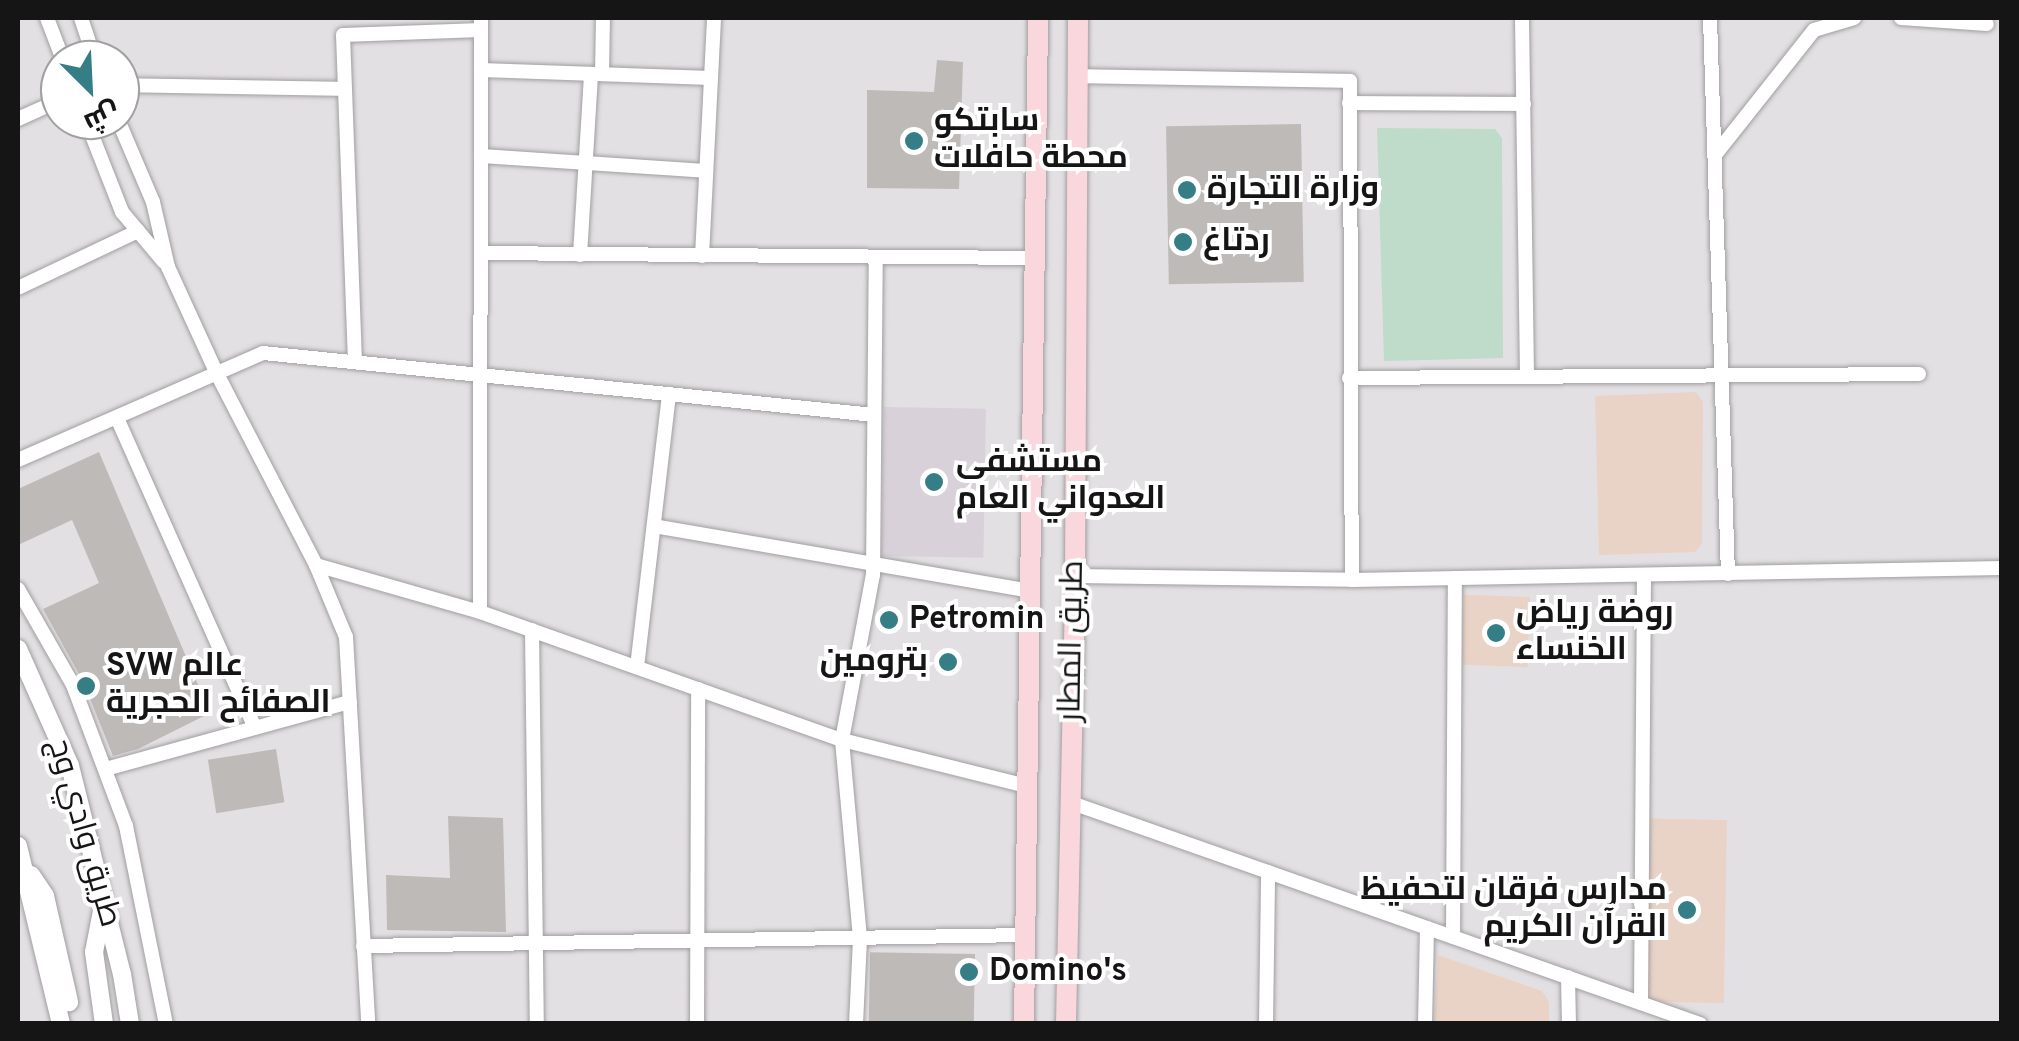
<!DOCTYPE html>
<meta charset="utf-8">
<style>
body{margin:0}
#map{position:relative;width:2019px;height:1041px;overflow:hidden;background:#e3e0e3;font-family:Overpass,Cairo,sans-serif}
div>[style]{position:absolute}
.built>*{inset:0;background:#d9d1d9;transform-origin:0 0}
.education>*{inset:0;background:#e9d3c6;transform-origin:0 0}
.green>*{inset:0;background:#bedcc9}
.building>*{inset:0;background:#bebab8;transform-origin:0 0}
.roads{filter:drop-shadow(0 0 2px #a19ea1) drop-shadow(0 0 2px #a19ea1)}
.minor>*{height:14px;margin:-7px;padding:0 7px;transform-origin:7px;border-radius:7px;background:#fff}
.tertiary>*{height:18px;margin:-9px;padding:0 9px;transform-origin:9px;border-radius:9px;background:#fff}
.primary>*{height:20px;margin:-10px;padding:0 10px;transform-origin:10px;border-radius:10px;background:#fad6dd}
.dots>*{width:28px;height:28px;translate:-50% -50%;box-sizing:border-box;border:5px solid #fff;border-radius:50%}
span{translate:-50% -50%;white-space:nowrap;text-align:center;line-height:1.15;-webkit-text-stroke:8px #fff;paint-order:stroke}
.poi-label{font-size:32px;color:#161516;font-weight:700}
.left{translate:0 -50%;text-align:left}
.right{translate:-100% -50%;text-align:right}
.street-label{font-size:32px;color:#161516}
.frame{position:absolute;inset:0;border:20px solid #161516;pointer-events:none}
.north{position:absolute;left:40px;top:40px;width:100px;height:100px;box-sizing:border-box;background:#fff;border:2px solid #a2a1a2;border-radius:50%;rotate:156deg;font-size:28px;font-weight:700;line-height:40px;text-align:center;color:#161516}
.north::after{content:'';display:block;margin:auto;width:35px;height:45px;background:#367e85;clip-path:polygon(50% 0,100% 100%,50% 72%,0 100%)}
</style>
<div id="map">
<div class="built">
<div style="left:884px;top:407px;width:102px;height:149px;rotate:1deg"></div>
</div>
<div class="education">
<div style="clip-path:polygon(1696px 392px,1703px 402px,1702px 543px,1695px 552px,1599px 555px,1595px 396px)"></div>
<div style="left:1530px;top:597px;width:70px;height:66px;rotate:92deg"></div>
<div style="left:1727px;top:820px;width:183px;height:80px;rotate:91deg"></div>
<div style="clip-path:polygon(1438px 955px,1542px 991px,1549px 1002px,1549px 1023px,1434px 1023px)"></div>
</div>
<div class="green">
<div style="clip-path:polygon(1377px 128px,1495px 129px,1502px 138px,1503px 358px,1384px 361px)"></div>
</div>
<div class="building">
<div style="clip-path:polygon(937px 60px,963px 62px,959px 189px,867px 188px,867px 90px,934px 92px)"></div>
<div style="left:1301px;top:124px;width:158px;height:135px;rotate:89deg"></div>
<div style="clip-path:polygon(99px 452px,210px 713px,138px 749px,113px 756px,83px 681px,43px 609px,99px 583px,72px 520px,18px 545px,18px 489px)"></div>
<div style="left:276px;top:749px;width:54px;height:69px;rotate:81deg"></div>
<div style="clip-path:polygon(448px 816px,503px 818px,506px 932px,387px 930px,386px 875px,450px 878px)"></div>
<div style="left:975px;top:954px;width:70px;height:105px;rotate:91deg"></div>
</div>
<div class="roads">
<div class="minor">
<div style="left:47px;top:18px;width:45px;rotate:69.1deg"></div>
<div style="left:81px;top:18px;width:44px;rotate:71.6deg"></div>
<div style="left:1522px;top:18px;width:359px;rotate:89.2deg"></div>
<div style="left:1710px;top:18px;width:556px;rotate:88.15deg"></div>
<div style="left:1901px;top:18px;width:86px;rotate:4deg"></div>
<div style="left:481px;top:70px;width:230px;rotate:2deg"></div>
<div style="left:602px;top:74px;width:56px;rotate:-89deg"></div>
<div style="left:1077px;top:76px;width:273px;rotate:1deg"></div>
<div style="left:1350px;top:81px;width:499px;rotate:89.8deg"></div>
<div style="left:120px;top:85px;width:225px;rotate:1deg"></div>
<div style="left:1349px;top:103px;width:175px;rotate:0.3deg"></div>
<div style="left:18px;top:119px;width:46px;rotate:-24.3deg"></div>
<div style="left:86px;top:120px;width:99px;rotate:68.6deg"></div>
<div style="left:122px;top:212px;width:65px;rotate:50deg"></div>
<div style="left:118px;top:120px;width:89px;rotate:66.9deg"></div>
<div style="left:153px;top:202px;width:67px;rotate:77deg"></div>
<div style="left:168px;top:267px;width:115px;rotate:65.4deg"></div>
<div style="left:216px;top:372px;width:217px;rotate:62.6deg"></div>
<div style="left:316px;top:565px;width:78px;rotate:67.4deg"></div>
<div style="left:346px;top:637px;width:388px;rotate:86.7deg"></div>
<div style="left:1715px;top:155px;width:159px;rotate:-51.6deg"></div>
<div style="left:1814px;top:30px;width:42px;rotate:-16.7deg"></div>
<div style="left:481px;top:156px;width:225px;rotate:3.8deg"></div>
<div style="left:481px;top:253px;width:554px;rotate:0.52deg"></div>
<div style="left:580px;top:255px;width:181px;rotate:-86.5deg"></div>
<div style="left:702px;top:256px;width:238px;rotate:-87.1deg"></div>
<div style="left:18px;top:288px;width:133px;rotate:-25.4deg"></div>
<div style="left:355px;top:362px;width:327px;rotate:-92.1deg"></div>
<div style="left:343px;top:35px;width:138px;rotate:-2.1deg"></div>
<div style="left:1349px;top:378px;width:570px;rotate:-0.4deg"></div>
<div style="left:117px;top:418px;width:339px;rotate:66deg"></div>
<div style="left:18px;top:460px;width:267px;rotate:-23.6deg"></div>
<div style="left:263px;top:353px;width:614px;rotate:5.79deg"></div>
<div style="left:654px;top:526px;width:382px;rotate:9.8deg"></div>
<div style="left:316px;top:565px;width:171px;rotate:16deg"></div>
<div style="left:480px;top:612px;width:384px;rotate:19.5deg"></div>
<div style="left:842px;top:740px;width:191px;rotate:14deg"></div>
<div style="left:1075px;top:576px;width:277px;rotate:0.8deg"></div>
<div style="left:1352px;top:580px;width:650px;rotate:-1.06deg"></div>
<div style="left:18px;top:589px;width:111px;rotate:60.2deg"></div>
<div style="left:73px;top:685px;width:151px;rotate:69.4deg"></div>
<div style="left:126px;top:826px;width:202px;rotate:78.6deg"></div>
<div style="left:480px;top:612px;width:594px;rotate:-89.9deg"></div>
<div style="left:532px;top:630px;width:394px;rotate:89.3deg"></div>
<div style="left:637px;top:667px;width:275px;rotate:-83.3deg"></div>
<div style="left:106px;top:769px;width:253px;rotate:-15.4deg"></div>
<div style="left:1069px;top:802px;width:669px;rotate:19.38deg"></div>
<div style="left:1453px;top:937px;width:359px;rotate:-89.7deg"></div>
<div style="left:363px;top:946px;width:662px;rotate:-0.95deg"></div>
<div style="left:1568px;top:977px;width:47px;rotate:88.8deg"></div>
<div style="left:1641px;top:1003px;width:428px;rotate:-89.6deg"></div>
<div style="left:697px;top:1024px;width:335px;rotate:-89.8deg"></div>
<div style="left:856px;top:1024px;width:86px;rotate:-87.3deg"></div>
<div style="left:860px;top:938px;width:199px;rotate:-95.2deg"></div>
<div style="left:842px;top:740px;width:168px;rotate:-79.4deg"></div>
<div style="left:873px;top:575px;width:318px;rotate:-89.5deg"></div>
<div style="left:1266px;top:1024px;width:152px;rotate:-89.2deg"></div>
<div style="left:1425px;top:1024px;width:96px;rotate:-88.8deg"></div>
</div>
<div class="tertiary">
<div style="left:18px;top:649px;width:128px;rotate:66deg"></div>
<div style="left:70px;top:766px;width:214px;rotate:76deg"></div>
<div style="left:122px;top:974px;width:51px;rotate:80.9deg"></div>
<div style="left:18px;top:846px;width:183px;rotate:76.4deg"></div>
<div style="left:31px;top:875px;width:25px;rotate:56deg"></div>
<div style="left:45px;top:896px;width:109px;rotate:77.2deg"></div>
<div style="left:102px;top:911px;width:42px;rotate:101deg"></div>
<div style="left:94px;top:952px;width:73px;rotate:82.1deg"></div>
</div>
<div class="primary">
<div style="left:1024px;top:1024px;width:1006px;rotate:-89.2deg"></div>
<div style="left:1066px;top:1024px;width:448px;rotate:-88.8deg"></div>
<div style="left:1075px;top:576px;width:558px;rotate:-89.69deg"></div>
</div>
</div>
<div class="dots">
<div style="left:914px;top:141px;background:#367e85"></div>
<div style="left:1187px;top:190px;background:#367e85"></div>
<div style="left:1183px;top:242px;background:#367e85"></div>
<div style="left:934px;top:482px;background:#367e85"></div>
<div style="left:889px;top:620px;background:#367e85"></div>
<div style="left:1496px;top:633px;background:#367e85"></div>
<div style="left:948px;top:662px;background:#367e85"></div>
<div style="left:86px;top:686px;background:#367e85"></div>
<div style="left:1687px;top:910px;background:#367e85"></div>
<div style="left:969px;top:972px;background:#367e85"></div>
</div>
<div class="poi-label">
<span class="left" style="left:934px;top:141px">سابتكو<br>محطة حافلات</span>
<span class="left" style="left:1207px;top:190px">وزارة التجارة</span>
<span class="left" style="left:1203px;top:242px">ردتاغ</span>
<span class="left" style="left:956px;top:482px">مستشفى<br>العدواني العام</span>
<span class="left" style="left:1516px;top:633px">روضة رياض<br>الخنساء</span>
<span class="left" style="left:909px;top:620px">Petromin</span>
<span class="right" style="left:928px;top:662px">بترومين</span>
<span class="left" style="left:106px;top:686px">SVW عالم<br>الصفائح الحجرية</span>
<span class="right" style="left:1667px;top:910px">مدارس فرقان لتحفيظ<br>القرآن الكريم</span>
<span class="left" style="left:989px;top:972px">Domino's</span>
</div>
<div class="street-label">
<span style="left:1073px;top:641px;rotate:-89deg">طريق المطار</span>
<span style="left:83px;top:833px;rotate:74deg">طريق وادي وج</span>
</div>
<div class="frame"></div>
<div class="north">ش</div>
</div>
